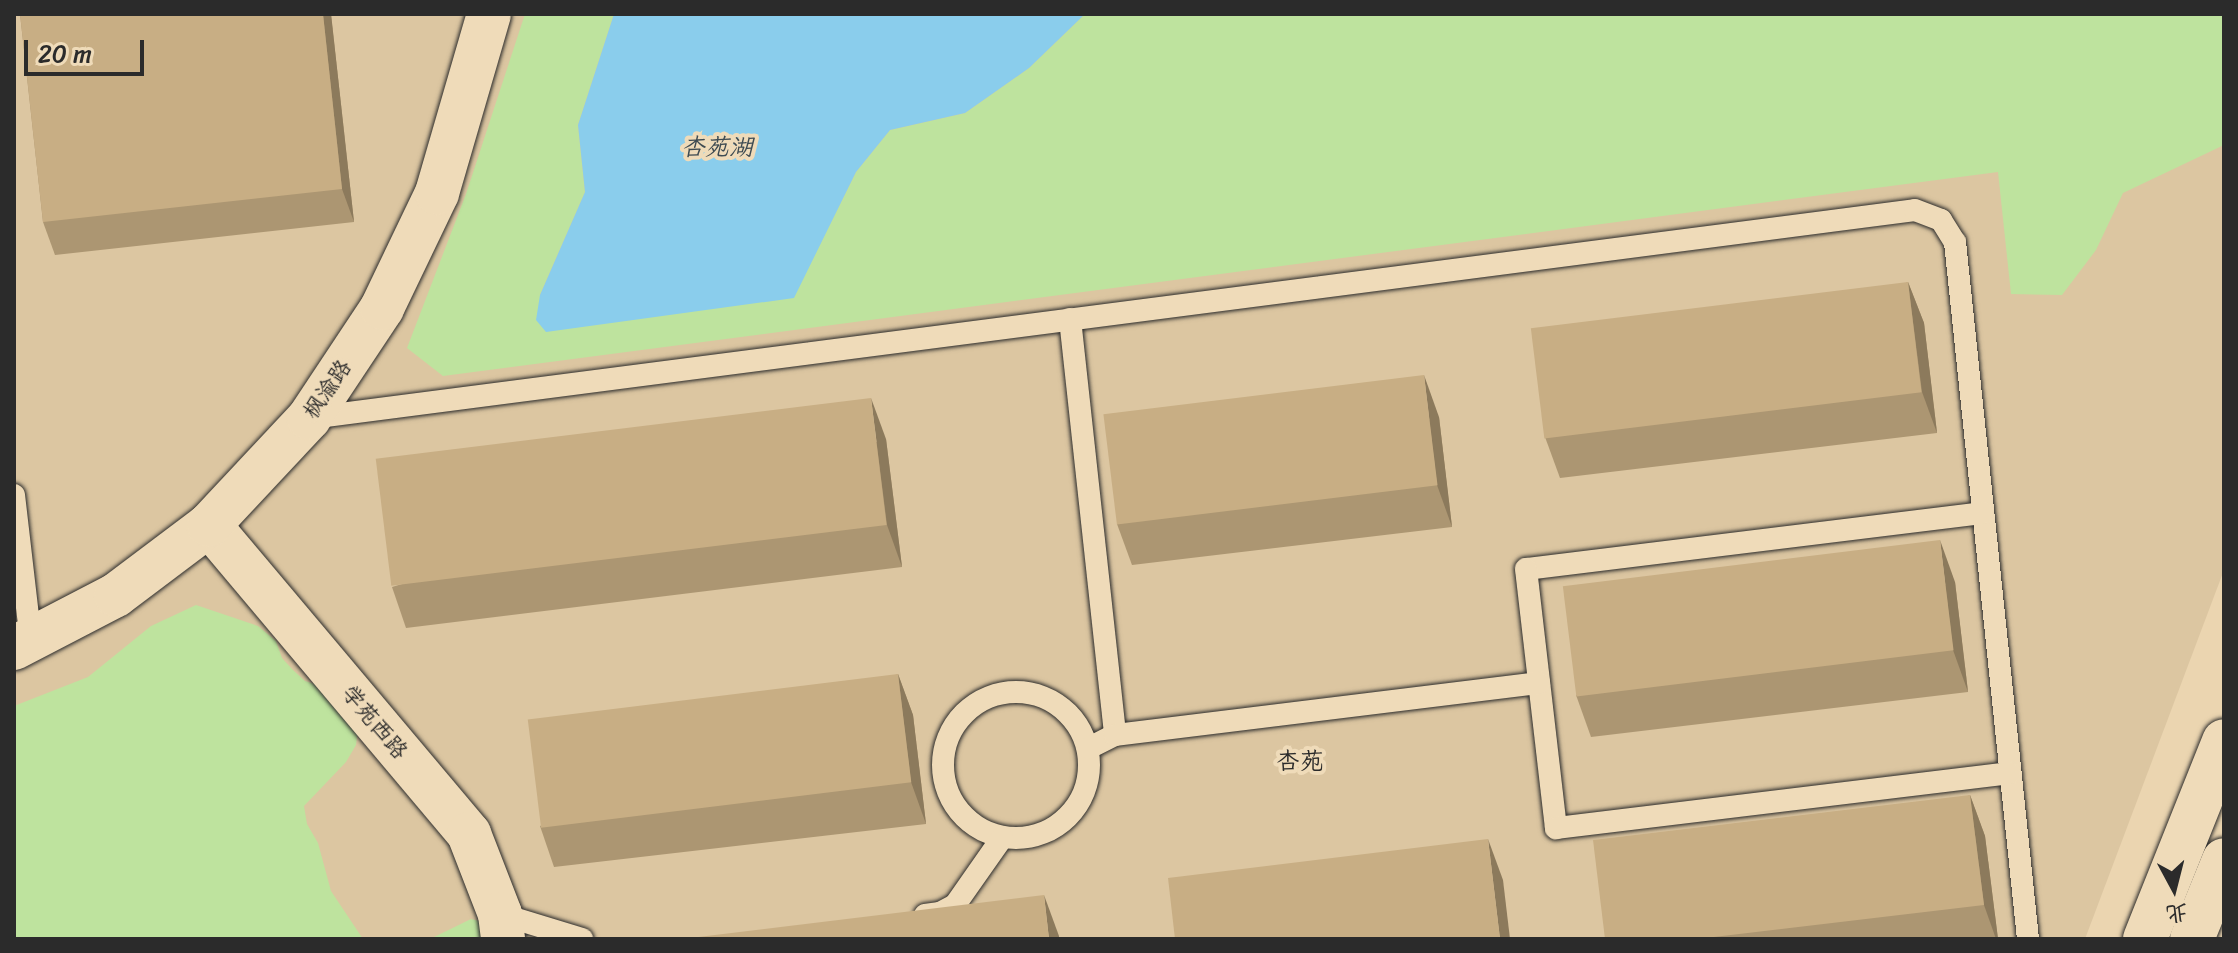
<!DOCTYPE html>
<meta charset="utf-8">
<style>
body{margin:0}
#map{position:relative;width:2238px;height:953px;overflow:hidden;background:#ebd5b0;font-family:Sriracha,"LXGW WenKai TC",sans-serif}
div>[style]{position:absolute}
.built>*{inset:0;background:#dcc6a1}
.green>*{inset:0;background:#bee39e}
.water>*{inset:0;background:#8acdec}
.roads{filter:drop-shadow(0 0 2px #2b2b2b) drop-shadow(0 0 2px #2b2b2b)}
.service>*{height:22px;margin:-11px;padding:0 11px;transform-origin:11px;border-radius:11px;background:#efdbb9}
.service>.ring{margin:-11px;padding:0;box-sizing:content-box;background:none;border:22px solid #efdbb9;border-radius:50%}
.minor>*{height:44px;margin:-22px;padding:0 22px;transform-origin:22px;border-radius:22px;background:#efdbb9}
.tertiary>*{height:44px;margin:-22px;padding:0 22px;transform-origin:22px;border-radius:22px;background:#efdbb9}
.wall>*{inset:0;background:#ac9672}
.shaded-wall>*{inset:0;background:#8c7a5c}
.building>*{inset:0;background:#c8ae84;transform-origin:0 0}
span{translate:-50% -50%;white-space:nowrap;text-align:center;line-height:1.15;-webkit-text-stroke:8px #efdbb9;paint-order:stroke}
.street-label{font-size:22px;color:#2b2b2b}
.water-label{font-size:24px;color:#3e4b52;font-style:italic}
.neighbourhood-label{font-size:24px;color:#2b2b2b}
.frame{position:absolute;inset:0;border:16px solid #2b2b2b;pointer-events:none}
.north{position:absolute;left:2134px;top:849px;width:80px;height:80px;-webkit-text-stroke:6px #efdbb9;paint-order:stroke;rotate:173deg;font-size:22px;font-weight:700;line-height:32px;text-align:center;color:#2b2b2b}
.north::after{content:'';display:block;margin:auto;width:28px;height:36px;background:#2b2b2b;clip-path:polygon(50% 0,100% 100%,50% 72%,0 100%)}
.scale{position:absolute;left:24px;top:40px;width:120px;height:36px;box-sizing:border-box;border:4px solid #2b2b2b;border-top:0;padding-left:10px;font-size:24px;line-height:28px;white-space:nowrap;color:#2b2b2b;-webkit-text-stroke:6px #efdbb9;paint-order:stroke}
</style>
<div id="map">
<div class="built">
<div style="clip-path:polygon(14px 14px,2224px 14px,2224px 570px,2085px 939px,14px 939px)"></div>
</div>
<div class="green">
<div style="clip-path:polygon(525px 14px,614px 14px,578px 125px,585px 192px,540px 295px,793px 298px,856px 172px,890px 130px,965px 113px,1029px 68px,1085px 14px,2224px 14px,2224px 145px,2123px 193px,2096px 250px,2062px 295px,2011px 294px,1998px 172px,443px 376px,407px 348px,466px 194px)"></div>
<div style="clip-path:polygon(196px 605px,258px 626px,276px 641px,282px 658px,293px 670px,305px 681px,325px 687px,358px 729px,356px 745px,346px 762px,304px 806px,307px 824px,318px 843px,331px 891px,363px 939px,14px 939px,14px 706px,88px 677px,151px 626px)"></div>
<div style="clip-path:polygon(471px 919px,487px 923px,493px 939px,430px 939px)"></div>
</div>
<div class="water">
<div style="clip-path:polygon(614px 14px,1085px 14px,1029px 68px,965px 113px,890px 130px,856px 172px,794px 298px,546px 332px,536px 320px,540px 295px,585px 192px,578px 125px)"></div>
</div>
<div class="roads">
<div class="service">
<div style="left:1070px;top:319px;width:418px;rotate:83.8deg"></div>
<div style="left:310px;top:418px;width:1618px;rotate:-7.38deg"></div>
<div style="left:1915px;top:210px;width:28px;rotate:21deg"></div>
<div style="left:1941px;top:220px;width:26px;rotate:58deg"></div>
<div style="left:1955px;top:242px;width:701px;rotate:84.02deg"></div>
<div style="left:14px;top:495px;width:147px;rotate:83.4deg"></div>
<div style="left:1983px;top:513px;width:460px;rotate:173deg"></div>
<div style="left:1526px;top:569px;width:261px;rotate:83.4deg"></div>
<div style="left:1556px;top:828px;width:457px;rotate:-6.9deg"></div>
<div class="ring" style="left:943px;top:692px;width:124px;height:124px"></div>
<div style="left:1089px;top:748px;width:29px;rotate:-27deg"></div>
<div style="left:1115px;top:735px;width:427px;rotate:-7deg"></div>
<div style="left:500px;top:914px;width:86px;rotate:17deg"></div>
<div style="left:925px;top:915px;width:15px;rotate:-8deg"></div>
<div style="left:940px;top:913px;width:17px;rotate:-28deg"></div>
<div style="left:955px;top:905px;width:82px;rotate:-55deg"></div>
</div>
<div class="minor">
<div style="left:209px;top:525px;width:404px;rotate:49.9deg"></div>
<div style="left:469px;top:834px;width:86px;rotate:68.8deg"></div>
<div style="left:500px;top:914px;width:25px;rotate:83deg"></div>
<div style="left:14px;top:648px;width:115px;rotate:-27.5deg"></div>
<div style="left:116px;top:595px;width:116px;rotate:-37deg"></div>
<div style="left:209px;top:525px;width:146px;rotate:-46.9deg"></div>
<div style="left:309px;top:418px;width:132px;rotate:-56.4deg"></div>
<div style="left:382px;top:308px;width:127px;rotate:-64.4deg"></div>
<div style="left:437px;top:193px;width:186px;rotate:-73.8deg"></div>
</div>
<div class="tertiary">
<div style="left:2145px;top:939px;width:213px;rotate:-68.2deg"></div>
<div style="left:2192px;top:939px;width:85px;rotate:-67.9deg"></div>
</div>
</div>
<div class="wall">
<div style="clip-path:polygon(20px 14px,331px 14px,354px 222px,55px 255px,43px 222px)"></div>
<div style="clip-path:polygon(1908px 282px,1924px 323px,1937px 433px,1560px 478px,1545px 437px)"></div>
<div style="clip-path:polygon(1439px 417px,1452px 527px,1132px 565px,1117px 524px)"></div>
<div style="clip-path:polygon(886px 439px,902px 567px,406px 628px,392px 587px)"></div>
<div style="clip-path:polygon(1955px 582px,1968px 692px,1591px 737px,1576px 695px)"></div>
<div style="clip-path:polygon(898px 674px,913px 715px,926px 824px,554px 867px,540px 826px)"></div>
<div style="clip-path:polygon(1970px 795px,1985px 836px,1998px 939px,1605px 939px)"></div>
</div>
<div class="shaded-wall">
<div style="clip-path:polygon(323px 14px,331px 14px,354px 222px,342px 189px)"></div>
<div style="clip-path:polygon(1908px 282px,1924px 323px,1937px 433px,1922px 392px)"></div>
<div style="clip-path:polygon(1424px 375px,1439px 417px,1452px 527px,1437px 485px)"></div>
<div style="clip-path:polygon(871px 398px,886px 439px,902px 567px,887px 525px)"></div>
<div style="clip-path:polygon(1940px 540px,1955px 582px,1968px 692px,1953px 650px)"></div>
<div style="clip-path:polygon(898px 674px,913px 715px,926px 824px,911px 782px)"></div>
<div style="clip-path:polygon(1970px 795px,1985px 836px,1998px 939px,1996px 939px,1984px 905px)"></div>
<div style="clip-path:polygon(1488px 839px,1503px 880px,1510px 939px,1500px 939px)"></div>
<div style="clip-path:polygon(1044px 895px,1059px 936px,1059px 939px,1049px 939px)"></div>
</div>
<div class="building">
<div style="clip-path:polygon(20px 14px,323px 14px,342px 189px,43px 222px)"></div>
<div style="left:1908px;top:282px;width:111px;height:380px;rotate:83deg"></div>
<div style="left:1424px;top:375px;width:111px;height:323px;rotate:83deg"></div>
<div style="left:871px;top:398px;width:128px;height:499px;rotate:83deg"></div>
<div style="left:1940px;top:540px;width:111px;height:380px;rotate:83deg"></div>
<div style="left:898px;top:674px;width:109px;height:373px;rotate:83deg"></div>
<div style="clip-path:polygon(1970px 795px,1984px 905px,1697px 939px,1605px 939px,1593px 840px)"></div>
<div style="clip-path:polygon(1488px 839px,1500px 939px,1175px 939px,1168px 878px)"></div>
<div style="clip-path:polygon(1044px 895px,1049px 939px,682px 939px)"></div>
</div>
<div class="street-label">
<span style="left:327px;top:389px;rotate:-55deg">枫渝路</span>
<span style="left:375px;top:722px;rotate:50deg">学苑西路</span>
</div>
<div class="water-label">
<span style="left:717px;top:148px">杏苑湖</span>
</div>
<div class="neighbourhood-label">
<span style="left:1300px;top:762px">杏苑</span>
</div>
<div class="frame"></div>
<div class="north">北</div>
<div class="scale">20 m</div>
</div>
